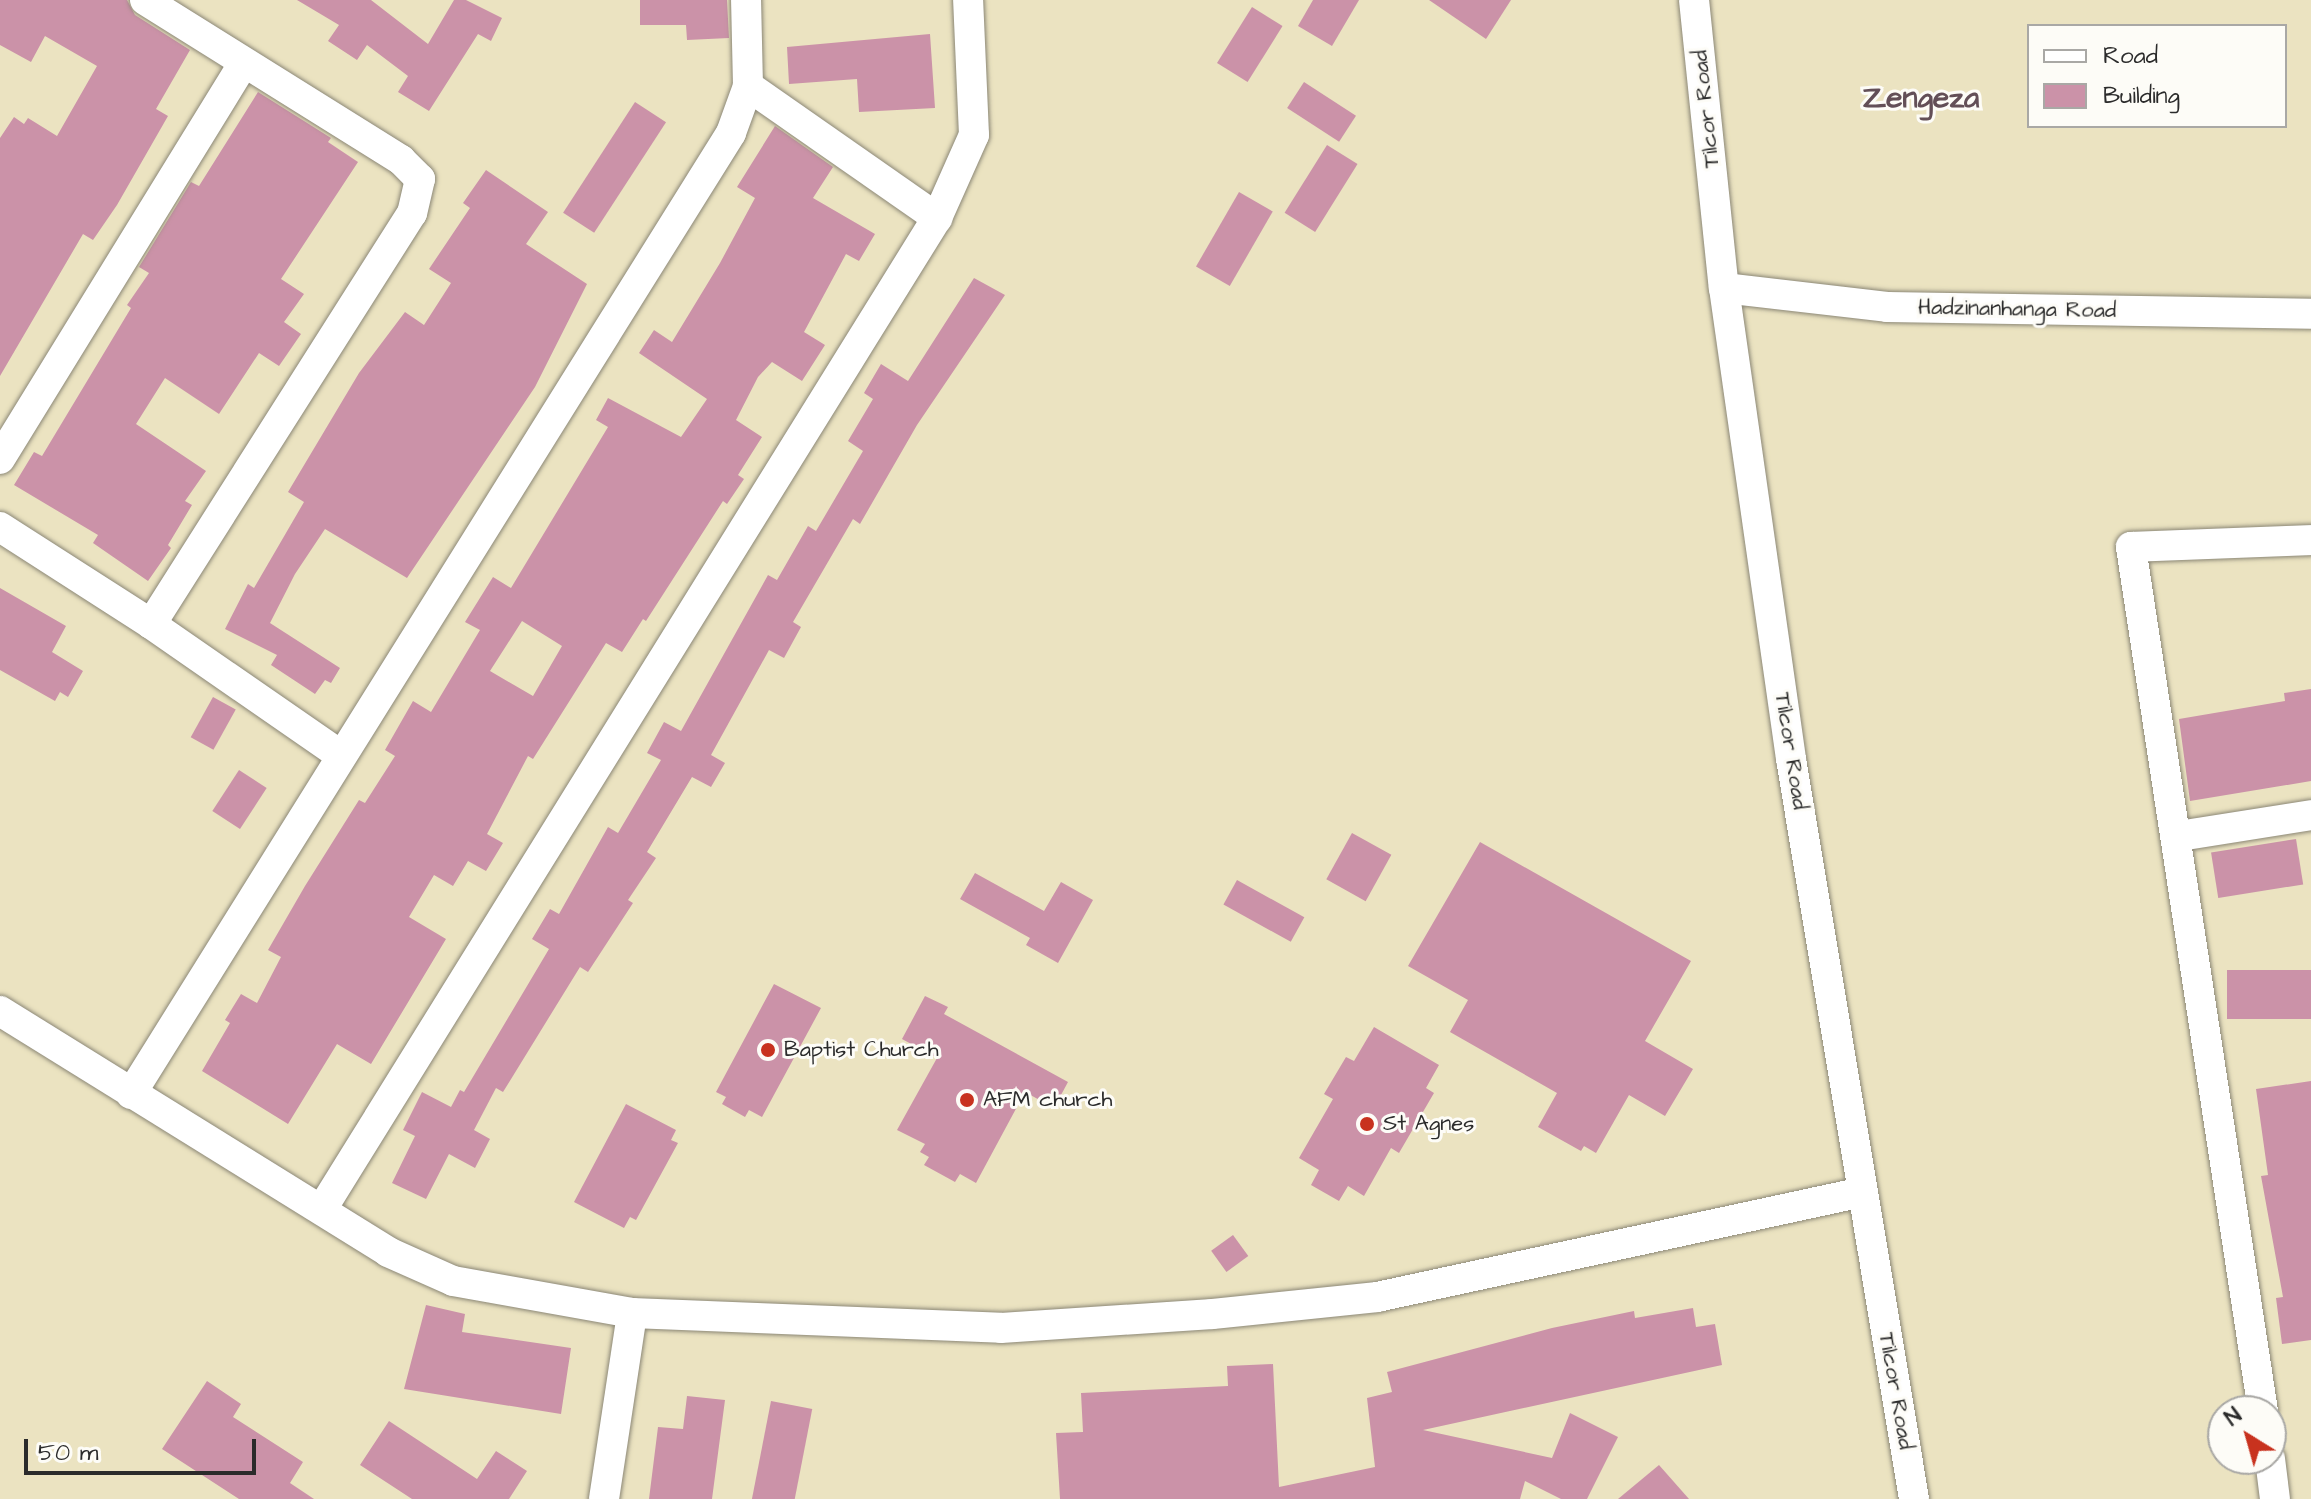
<!DOCTYPE html>
<style>
body{margin:0}
#map{position:relative;width:2311px;height:1499px;overflow:hidden;background:#ebe3c1;font-family:"Architects Daughter",sans-serif}
div>[style]{position:absolute}
.building>*{inset:0;background:#cb92a8;transform-origin:0 0}
.roads{filter:drop-shadow(0 0 2px #8b8776) drop-shadow(0 0 2px #8b8776)}
.minor>*{height:30px;margin:-15px;padding:0 15px;transform-origin:15px;border-radius:15px;background:#fff}
.dots>*{width:22px;height:22px;translate:-50% -50%;box-sizing:border-box;border:4px solid #fdfcf7;border-radius:50%}
span{translate:-50% -50%;white-space:nowrap;text-align:center;line-height:1.15;-webkit-text-stroke:6px #fdfcf7;paint-order:stroke}
.street-label{font-size:22px;color:#2b2b2b}
.poi-label{font-size:22px;color:#2b2b2b}
.left{translate:0 -50%;text-align:left}
.district-label{font-size:30px;color:#634f57;font-weight:700}
.legend{position:absolute;left:2027px;top:24px;width:260px;height:104px;box-sizing:border-box;background:#fdfcf7;border:2px solid #a9a8a5;margin:0;padding:10px 14px;list-style:none;font-size:24px;color:#2b2b2b}
.legend li{display:flex;align-items:center;gap:16px;height:40px}
.legend b{width:40px;border:2px solid #a9a8a5}
.north{position:absolute;left:2207px;top:1395px;width:80px;height:80px;box-sizing:border-box;background:#fdfcf7;border:2px solid #a9a8a5;border-radius:50%;rotate:323deg;font-size:22px;font-weight:700;line-height:32px;text-align:center;color:#2b2b2b}
.north::after{content:'';display:block;margin:auto;width:28px;height:36px;background:#c8321e;clip-path:polygon(50% 0,100% 100%,50% 72%,0 100%)}
.scale{position:absolute;left:24px;top:1439px;width:232px;height:36px;box-sizing:border-box;border:4px solid #2b2b2b;border-top:0;padding-left:10px;font-size:24px;line-height:28px;white-space:nowrap;color:#2b2b2b;-webkit-text-stroke:6px #fdfcf7;paint-order:stroke}
</style>
<div id="map">
<div class="building">
<div style="clip-path:polygon(0 0,127px 0,135px 15px,190px 50px,156px 109px,168px 116px,117px 205px,93px 240px,83px 234px,0 376px,0 138px,14px 117px,24px 124px,28px 118px,57px 136px,97px 66px,45px 36px,31px 62px,0 45px)"></div>
<div style="clip-path:polygon(297px 0,371px 0,428px 44px,454px 0,466px 0,502px 18px,491px 41px,478px 34px,429px 111px,398px 92px,408px 76px,367px 45px,357px 60px,328px 41px,339px 25px)"></div>
<div style="clip-path:polygon(640px 0,727px 0,729px 38px,687px 40px,686px 25px,640px 25px)"></div>
<div style="clip-path:polygon(1313px 0,1359px 0,1332px 46px,1298px 26px)"></div>
<div style="clip-path:polygon(1429px 0,1511px 0,1486px 39px)"></div>
<div style="left:1252px;top:7px;width:36px;height:66px;rotate:32deg"></div>
<div style="clip-path:polygon(930px 34px,935px 108px,859px 112px,857px 79px,789px 84px,787px 47px)"></div>
<div style="left:1304px;top:82px;width:62px;height:31px;rotate:33deg"></div>
<div style="clip-path:polygon(258px 92px,331px 138px,328px 142px,358px 162px,281px 279px,304px 294px,284px 322px,301px 334px,279px 366px,259px 353px,219px 414px,165px 378px,136px 424px,206px 471px,185px 501px,192px 505px,168px 545px,171px 548px,148px 581px,93px 543px,98px 535px,14px 485px,34px 452px,42px 456px,131px 308px,127px 305px,149px 273px,139px 267px,191px 182px,199px 186px)"></div>
<div style="left:635px;top:102px;width:37px;height:132px;rotate:33deg"></div>
<div style="clip-path:polygon(evenodd,775px 126px,833px 167px,813px 198px,875px 234px,859px 261px,846px 254px,804px 332px,825px 345px,802px 381px,772px 362px,758px 377px,736px 420px,762px 437px,738px 475px,744px 479px,727px 504px,723px 501px,646px 621px,643px 619px,622px 652px,606px 643px,533px 759px,528px 756px,487px 834px,503px 843px,486px 871px,468px 861px,453px 886px,434px 875px,409px 917px,446px 939px,371px 1064px,337px 1044px,288px 1124px,202px 1071px,230px 1023px,225px 1020px,241px 994px,257px 1003px,281px 957px,268px 950px,305px 886px,359px 800px,365px 803px,395px 756px,385px 750px,413px 701px,431px 712px,480px 630px,465px 622px,493px 577px,511px 588px,608px 427px,596px 420px,608px 398px,681px 437px,707px 399px,639px 353px,654px 330px,672px 342px,720px 263px,755px 198px,737px 187px,775px 126px,522px 621px,562px 646px,533px 696px,490px 671px,522px 621px)"></div>
<div style="left:1327px;top:145px;width:36px;height:80px;rotate:32deg"></div>
<div style="clip-path:polygon(486px 170px,548px 212px,526px 244px,587px 284px,535px 387px,407px 578px,325px 529px,295px 574px,270px 623px,340px 668px,331px 683px,325px 680px,315px 694px,271px 665px,277px 655px,225px 629px,248px 584px,254px 588px,304px 502px,288px 492px,359px 373px,405px 312px,424px 325px,451px 283px,429px 269px,470px 208px,463px 203px)"></div>
<div style="left:1239px;top:192px;width:39px;height:86px;rotate:30deg"></div>
<div style="clip-path:polygon(974px 278px,1005px 295px,917px 425px,860px 524px,853px 519px,793px 622px,801px 627px,784px 658px,769px 650px,711px 755px,725px 763px,711px 787px,692px 777px,647px 852px,656px 858px,628px 900px,633px 903px,588px 972px,580px 967px,503px 1092px,496px 1088px,474px 1130px,490px 1139px,475px 1168px,449px 1154px,426px 1199px,392px 1183px,415px 1136px,403px 1130px,422px 1092px,451px 1107px,460px 1090px,464px 1092px,549px 949px,532px 939px,550px 909px,559px 914px,608px 827px,618px 833px,661px 760px,647px 753px,664px 722px,681px 731px,768px 575px,777px 580px,808px 526px,816px 531px,863px 451px,848px 441px,873px 399px,864px 393px,881px 364px,908px 381px)"></div>
<div style="clip-path:polygon(0 588px,66px 626px,52px 652px,83px 671px,68px 697px,60px 692px,55px 701px,0 670px)"></div>
<div style="clip-path:polygon(2311px 689px,2311px 781px,2190px 801px,2179px 719px,2285px 701px,2284px 693px)"></div>
<div style="left:213px;top:697px;width:26px;height:46px;rotate:29deg"></div>
<div style="left:239px;top:770px;width:33px;height:49px;rotate:33deg"></div>
<div style="left:1352px;top:833px;width:45px;height:53px;rotate:29deg"></div>
<div style="left:2296px;top:839px;width:46px;height:86px;rotate:81deg"></div>
<div style="clip-path:polygon(1480px 842px,1691px 961px,1645px 1041px,1693px 1069px,1665px 1116px,1629px 1095px,1596px 1153px,1584px 1146px,1581px 1151px,1538px 1127px,1557px 1093px,1450px 1032px,1468px 1000px,1408px 966px)"></div>
<div style="clip-path:polygon(975px 873px,1044px 911px,1061px 882px,1093px 900px,1058px 963px,1026px 945px,1030px 938px,960px 899px)"></div>
<div style="left:1237px;top:880px;width:77px;height:28px;rotate:29deg"></div>
<div style="left:2311px;top:970px;width:49px;height:84px;rotate:90deg"></div>
<div style="clip-path:polygon(774px 984px,821px 1008px,762px 1117px,749px 1110px,745px 1117px,722px 1104px,726px 1097px,716px 1092px)"></div>
<div style="clip-path:polygon(925px 996px,948px 1007px,944px 1014px,1068px 1082px,1054px 1108px,1025px 1092px,976px 1183px,960px 1174px,955px 1182px,924px 1165px,929px 1157px,920px 1152px,925px 1144px,897px 1130px,937px 1058px,902px 1039px)"></div>
<div style="clip-path:polygon(1374px 1027px,1439px 1065px,1426px 1088px,1434px 1093px,1399px 1153px,1391px 1148px,1364px 1196px,1348px 1186px,1339px 1201px,1311px 1185px,1319px 1170px,1299px 1158px,1333px 1099px,1324px 1094px,1346px 1057px,1354px 1061px)"></div>
<div style="clip-path:polygon(2311px 1081px,2311px 1340px,2282px 1344px,2276px 1298px,2283px 1297px,2261px 1176px,2268px 1175px,2256px 1089px)"></div>
<div style="clip-path:polygon(626px 1104px,676px 1130px,671px 1140px,678px 1143px,636px 1220px,630px 1217px,624px 1228px,574px 1202px)"></div>
<div style="left:1233px;top:1235px;width:26px;height:27px;rotate:54deg"></div>
<div style="clip-path:polygon(426px 1305px,465px 1314px,462px 1332px,571px 1348px,561px 1414px,404px 1389px)"></div>
<div style="clip-path:polygon(1693px 1308px,1696px 1327px,1715px 1324px,1722px 1365px,1423px 1430px,1552px 1458px,1570px 1413px,1618px 1437px,1587px 1499px,1561px 1499px,1525px 1481px,1520px 1499px,1060px 1499px,1056px 1433px,1083px 1432px,1081px 1393px,1228px 1386px,1227px 1366px,1273px 1364px,1279px 1487px,1375px 1467px,1367px 1398px,1392px 1392px,1387px 1372px,1552px 1328px,1634px 1311px,1635px 1318px)"></div>
<div style="clip-path:polygon(207px 1381px,241px 1404px,233px 1417px,303px 1462px,290px 1483px,314px 1499px,239px 1499px,162px 1449px)"></div>
<div style="clip-path:polygon(687px 1396px,725px 1400px,712px 1499px,649px 1499px,658px 1427px,683px 1429px)"></div>
<div style="left:771px;top:1401px;width:42px;height:100px;rotate:11deg"></div>
<div style="clip-path:polygon(389px 1421px,477px 1479px,496px 1451px,527px 1471px,509px 1499px,412px 1499px,360px 1465px)"></div>
<div style="clip-path:polygon(1659px 1465px,1689px 1499px,1618px 1499px)"></div>
</div>
<div class="roads">
<div class="minor">
<div style="left:145px;top:0;width:302px;rotate:32deg"></div>
<div style="left:401px;top:160px;width:27px;rotate:45deg"></div>
<div style="left:420px;top:179px;width:35px;rotate:103deg"></div>
<div style="left:412px;top:213px;width:487px;rotate:122.4deg"></div>
<div style="left:151px;top:624px;width:230px;rotate:34.7deg"></div>
<div style="left:1694px;top:0;width:290px;rotate:84.1deg"></div>
<div style="left:1724px;top:288px;width:476px;rotate:81.9deg"></div>
<div style="left:1791px;top:759px;width:750px;rotate:80.56deg"></div>
<div style="left:748px;top:86px;width:231px;rotate:34.9deg"></div>
<div style="left:1724px;top:288px;width:164px;rotate:6.6deg"></div>
<div style="left:1887px;top:307px;width:424px;rotate:0.9deg"></div>
<div style="left:0;top:459px;width:462px;rotate:-58.4deg"></div>
<div style="left:0;top:527px;width:179px;rotate:32.7deg"></div>
<div style="left:2179px;top:836px;width:134px;rotate:-9deg"></div>
<div style="left:0;top:1011px;width:457px;rotate:31.8deg"></div>
<div style="left:388px;top:1252px;width:71px;rotate:24deg"></div>
<div style="left:453px;top:1281px;width:182px;rotate:10.1deg"></div>
<div style="left:632px;top:1313px;width:369px;rotate:2.3deg"></div>
<div style="left:1001px;top:1328px;width:212px;rotate:-3.8deg"></div>
<div style="left:1213px;top:1314px;width:165px;rotate:-5.9deg"></div>
<div style="left:1377px;top:1297px;width:496px;rotate:-12.2deg"></div>
<div style="left:131px;top:1094px;width:1133px;rotate:-58.02deg"></div>
<div style="left:731px;top:133px;width:50px;rotate:-70.1deg"></div>
<div style="left:748px;top:86px;width:86px;rotate:-91.3deg"></div>
<div style="left:322px;top:1209px;width:1166px;rotate:-58.18deg"></div>
<div style="left:937px;top:218px;width:91px;rotate:-66deg"></div>
<div style="left:974px;top:135px;width:135px;rotate:-92.5deg"></div>
<div style="left:2263px;top:1411px;width:874px;rotate:-98.69deg"></div>
<div style="left:2131px;top:547px;width:180px;rotate:-2.2deg"></div>
<div style="left:2270px;top:1459px;width:40px;rotate:82.9deg"></div>
<div style="left:604px;top:1499px;width:188px;rotate:-81.4deg"></div>
</div>
</div>
<div class="dots">
<div style="left:768px;top:1050px;background:#c8321e"></div>
<div style="left:967px;top:1100px;background:#c8321e"></div>
<div style="left:1367px;top:1124px;background:#c8321e"></div>
</div>
<div class="street-label">
<span style="left:1706px;top:109px;rotate:-96deg">Tilcor Road</span>
<span style="left:2017px;top:309px;rotate:1deg">Hadzinanhanga Road</span>
<span style="left:1791px;top:751px;rotate:81deg">Tilcor Road</span>
<span style="left:1896px;top:1391px;rotate:80deg">Tilcor Road</span>
</div>
<div class="poi-label">
<span class="left" style="left:784px;top:1050px">Baptist Church</span>
<span class="left" style="left:983px;top:1100px">AFM church</span>
<span class="left" style="left:1383px;top:1124px">St Agnes</span>
</div>
<div class="district-label">
<span style="left:1921px;top:98px">Zengeza</span>
</div>
<ul class="legend">
<li><b style="height:10px;background:#fff"></b>Road</li>
<li><b style="height:22px;background:#cb92a8"></b>Building</li>
</ul>
<div class="north">N</div>
<div class="scale">50 m</div>
</div>
